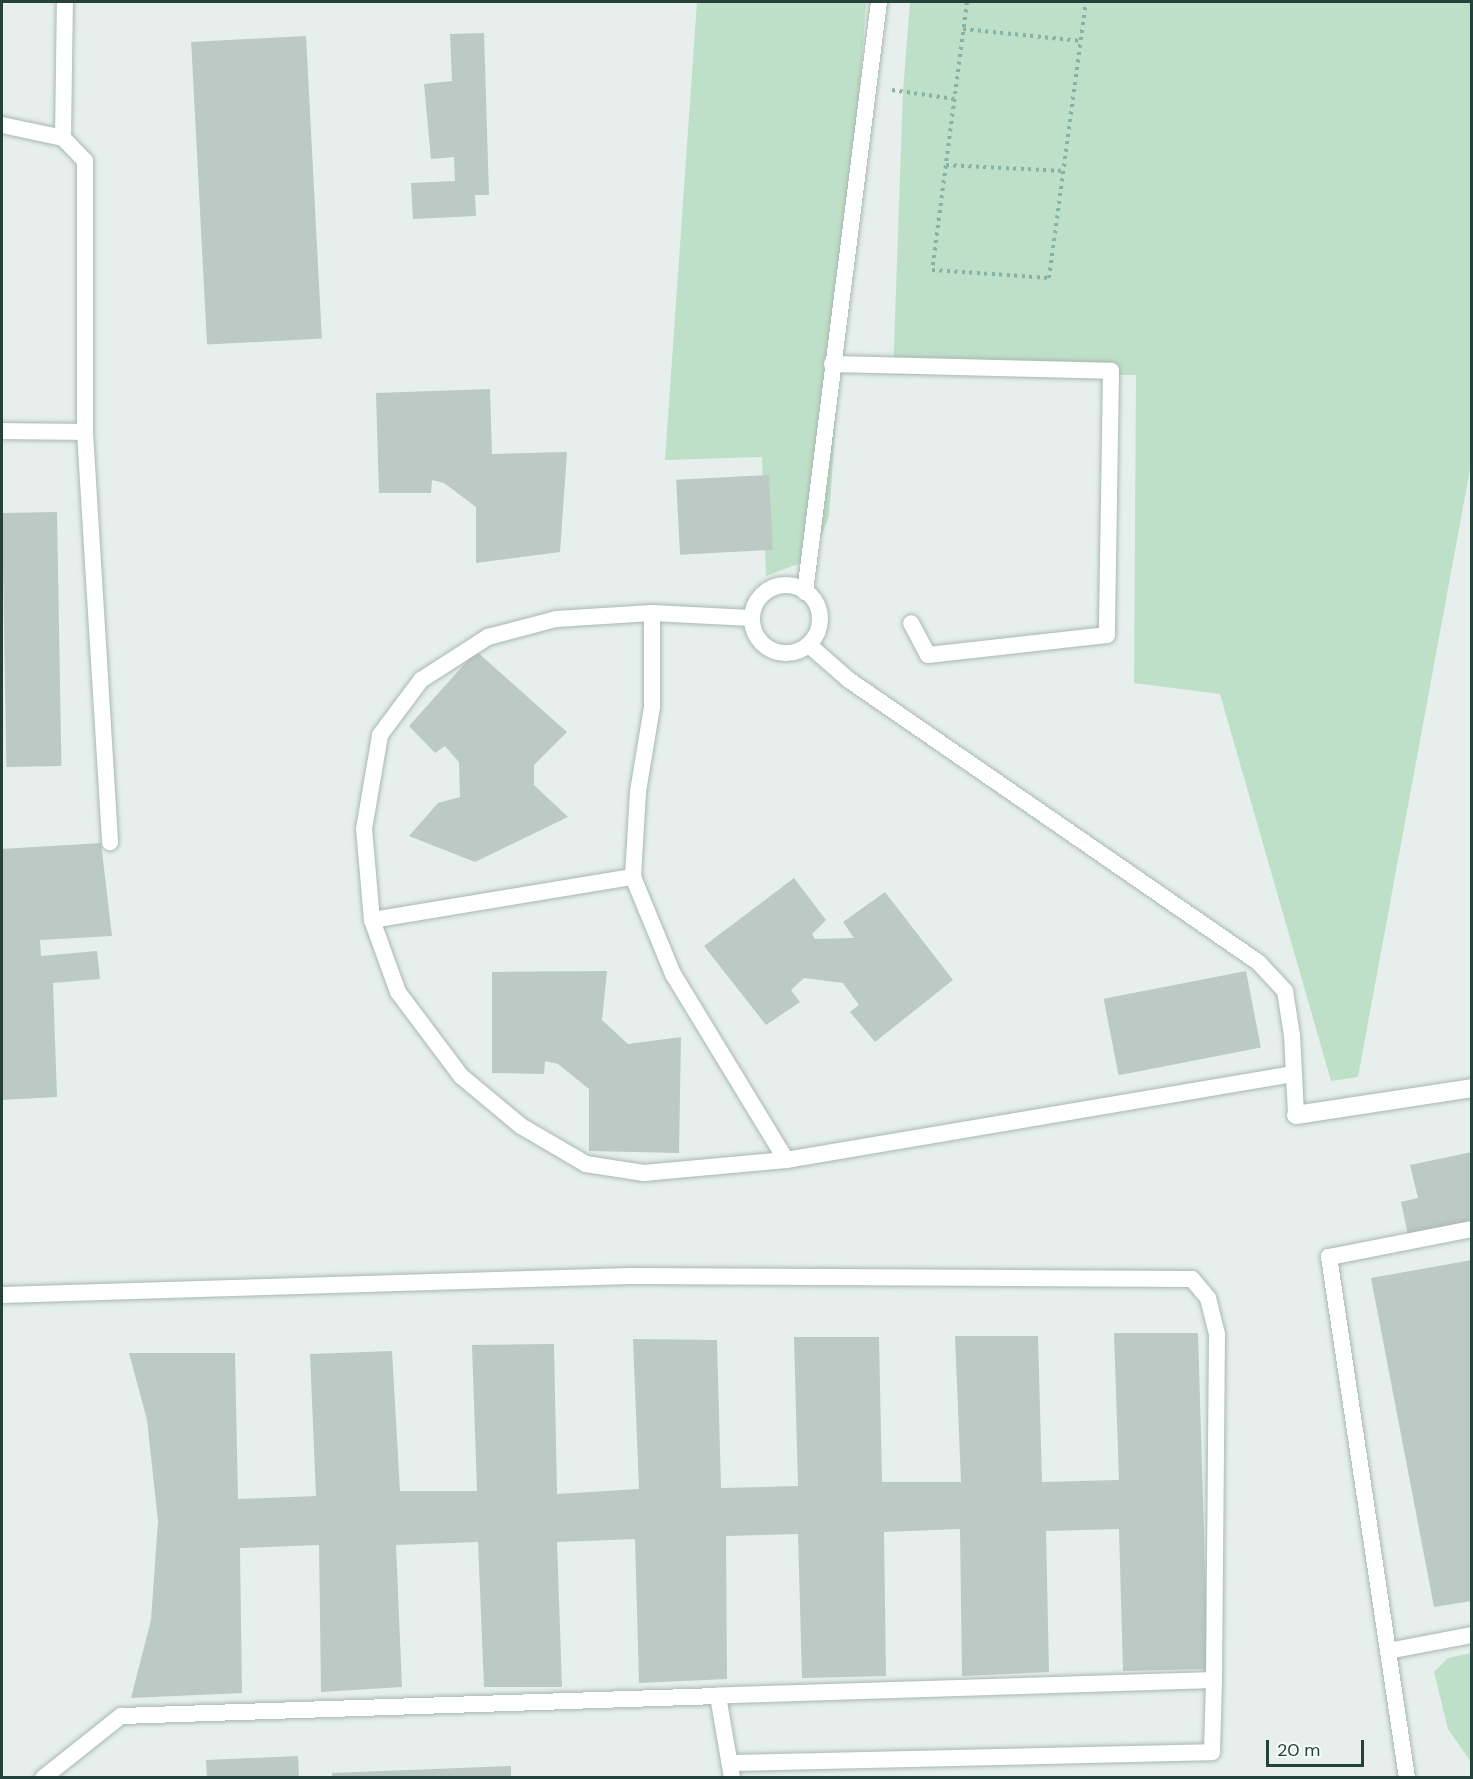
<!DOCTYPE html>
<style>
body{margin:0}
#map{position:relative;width:1473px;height:1779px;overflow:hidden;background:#e6efeb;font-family:"DM Sans",sans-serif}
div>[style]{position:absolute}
.green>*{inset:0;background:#bfe0c8}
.building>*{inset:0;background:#bbcac4;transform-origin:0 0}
.path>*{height:4px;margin-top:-2px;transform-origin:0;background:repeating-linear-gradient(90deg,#86b3a5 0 3px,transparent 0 7.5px)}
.roads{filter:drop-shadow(0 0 2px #a8b8b2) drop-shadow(0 0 2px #a8b8b2)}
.lane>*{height:16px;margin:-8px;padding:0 8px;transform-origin:8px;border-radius:8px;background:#fff}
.lane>.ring{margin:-8px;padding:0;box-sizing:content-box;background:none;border:16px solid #fff;border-radius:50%}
.street>*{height:18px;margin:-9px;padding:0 9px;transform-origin:9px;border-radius:9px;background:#fff}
span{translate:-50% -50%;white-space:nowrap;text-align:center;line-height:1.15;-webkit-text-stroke:5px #f7fbf9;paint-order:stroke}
.frame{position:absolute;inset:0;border:3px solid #24423a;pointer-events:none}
.scale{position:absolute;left:1266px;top:1740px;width:98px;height:27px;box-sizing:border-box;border:3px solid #24423a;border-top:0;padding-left:8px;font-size:18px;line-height:21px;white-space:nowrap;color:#24423a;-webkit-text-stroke:4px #f7fbf9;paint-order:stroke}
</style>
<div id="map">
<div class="green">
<div style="clip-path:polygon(697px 2px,866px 2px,829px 516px,812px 559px,766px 576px,762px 457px,665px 460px)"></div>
<div style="clip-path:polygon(910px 2px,1471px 2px,1471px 464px,1358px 1077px,1331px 1081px,1220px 694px,1134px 683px,1136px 375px,893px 375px,903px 91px)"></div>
<div style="clip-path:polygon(1471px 1653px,1472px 1653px,1471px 1762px,1448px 1729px,1434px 1672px,1448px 1658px)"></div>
</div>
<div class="building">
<div style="clip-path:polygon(484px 33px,489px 195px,475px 195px,476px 216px,413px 219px,411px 183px,455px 181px,454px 157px,431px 159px,424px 84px,452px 81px,450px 34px)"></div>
<div style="left:306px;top:36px;width:303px;height:115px;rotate:87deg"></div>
<div style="clip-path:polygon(490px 389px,492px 454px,567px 452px,560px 552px,476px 563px,476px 507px,444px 483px,432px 480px,431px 493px,379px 493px,376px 393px)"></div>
<div style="left:769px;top:475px;width:75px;height:93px;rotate:87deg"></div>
<div style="left:57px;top:512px;width:254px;height:55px;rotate:89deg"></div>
<div style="clip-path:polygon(476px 651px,567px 732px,534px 765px,534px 785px,568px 817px,475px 862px,409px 836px,438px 803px,460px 797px,459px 762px,445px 746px,435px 753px,409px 726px)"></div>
<div style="clip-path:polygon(101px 843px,112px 936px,40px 940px,41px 956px,97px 951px,100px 979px,53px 983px,57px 1097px,2px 1100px,2px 849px)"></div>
<div style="clip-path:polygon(794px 878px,826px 920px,812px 934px,815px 939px,854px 938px,843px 922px,885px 892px,953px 980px,875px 1042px,850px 1012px,859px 1005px,843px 983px,804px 978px,791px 990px,800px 1002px,766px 1025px,704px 946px)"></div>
<div style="clip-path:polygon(607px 971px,602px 1020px,628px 1044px,681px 1037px,679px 1153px,589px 1151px,589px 1089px,558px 1064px,545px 1061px,544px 1074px,492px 1073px,492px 972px)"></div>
<div style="left:1246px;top:971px;width:78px;height:145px;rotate:79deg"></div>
<div style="clip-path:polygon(1472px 1152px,1472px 1223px,1408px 1235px,1401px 1202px,1418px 1198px,1410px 1165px)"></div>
<div style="clip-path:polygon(1472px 1260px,1472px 1601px,1434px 1607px,1371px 1278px)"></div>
<div style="clip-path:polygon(1114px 1333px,1198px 1333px,1208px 1669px,1123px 1671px,1119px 1529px,1046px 1531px,1049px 1672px,962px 1676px,960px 1529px,884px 1532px,886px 1676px,802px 1678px,798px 1534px,726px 1536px,727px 1679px,639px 1683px,635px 1539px,557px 1542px,562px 1687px,484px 1687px,478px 1542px,396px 1545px,402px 1687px,321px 1692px,319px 1545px,240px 1548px,242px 1693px,131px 1698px,151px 1620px,158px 1521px,147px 1420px,129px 1353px,235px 1353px,238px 1499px,316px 1496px,310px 1354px,392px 1351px,400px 1491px,477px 1491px,472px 1345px,554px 1344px,557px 1494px,639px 1489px,633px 1339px,717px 1340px,721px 1488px,798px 1486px,794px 1337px,879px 1337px,882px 1482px,961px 1482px,955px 1336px,1038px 1336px,1042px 1482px,1119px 1480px)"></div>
<div style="clip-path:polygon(298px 1756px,299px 1778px,207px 1778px,206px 1760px)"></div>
<div style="clip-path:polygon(511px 1766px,511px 1778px,332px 1778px,332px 1773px)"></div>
</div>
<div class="path">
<div style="left:967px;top:2px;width:270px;rotate:97.4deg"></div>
<div style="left:932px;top:270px;width:117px;rotate:3.9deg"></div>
<div style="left:1049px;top:278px;width:278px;rotate:-82.4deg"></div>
<div style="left:963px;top:29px;width:119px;rotate:5.8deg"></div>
<div style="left:892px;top:90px;width:63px;rotate:8.3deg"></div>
<div style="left:946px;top:165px;width:117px;rotate:2.9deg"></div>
</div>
<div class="roads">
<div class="lane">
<div style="left:2px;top:125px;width:62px;rotate:12deg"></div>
<div style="left:63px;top:138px;width:32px;rotate:46deg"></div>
<div style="left:85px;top:161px;width:271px;rotate:90deg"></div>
<div style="left:85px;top:432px;width:411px;rotate:86.5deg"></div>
<div style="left:63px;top:138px;width:136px;rotate:-89.2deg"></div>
<div style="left:832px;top:364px;width:279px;rotate:1.4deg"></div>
<div style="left:1111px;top:371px;width:264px;rotate:90.9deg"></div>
<div style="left:1107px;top:635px;width:180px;rotate:173.6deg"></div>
<div style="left:928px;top:655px;width:36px;rotate:-118deg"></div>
<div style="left:2px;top:431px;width:83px;rotate:0.7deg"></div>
<div class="ring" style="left:752px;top:585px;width:52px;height:52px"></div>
<div style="left:805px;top:592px;width:595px;rotate:-82.85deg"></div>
<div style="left:652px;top:613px;width:94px;rotate:90deg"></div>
<div style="left:652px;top:707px;width:86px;rotate:99.4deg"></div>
<div style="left:638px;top:792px;width:85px;rotate:93.4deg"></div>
<div style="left:633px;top:877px;width:105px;rotate:67.6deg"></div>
<div style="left:673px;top:974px;width:218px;rotate:58.7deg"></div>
<div style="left:786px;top:1160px;width:143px;rotate:174.8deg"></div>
<div style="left:644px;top:1173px;width:59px;rotate:-171.2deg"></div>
<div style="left:586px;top:1164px;width:75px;rotate:-149.7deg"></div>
<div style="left:521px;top:1126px;width:78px;rotate:-140.2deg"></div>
<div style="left:461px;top:1076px;width:105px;rotate:-126.9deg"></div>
<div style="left:398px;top:992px;width:77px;rotate:-109.9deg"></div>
<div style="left:372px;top:920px;width:91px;rotate:-95deg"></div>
<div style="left:364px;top:829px;width:95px;rotate:-80.3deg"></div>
<div style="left:380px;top:735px;width:69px;rotate:-53.3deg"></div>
<div style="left:421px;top:680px;width:80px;rotate:-32.7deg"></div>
<div style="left:488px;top:637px;width:70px;rotate:-14.8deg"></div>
<div style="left:556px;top:619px;width:96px;rotate:-3.6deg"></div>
<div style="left:652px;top:613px;width:99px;rotate:2.9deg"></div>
<div style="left:809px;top:645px;width:53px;rotate:41.2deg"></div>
<div style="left:849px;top:680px;width:497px;rotate:34.6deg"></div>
<div style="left:1258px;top:962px;width:40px;rotate:47deg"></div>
<div style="left:1285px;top:991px;width:45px;rotate:81deg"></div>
<div style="left:1292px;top:1035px;width:80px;rotate:87.1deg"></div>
<div style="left:372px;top:920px;width:265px;rotate:-9.4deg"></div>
<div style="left:786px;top:1160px;width:514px;rotate:-9.63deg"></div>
<div style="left:2px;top:1295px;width:629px;rotate:-1.73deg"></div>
<div style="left:631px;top:1276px;width:561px;rotate:0.31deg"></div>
<div style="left:1192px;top:1279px;width:25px;rotate:50deg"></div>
<div style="left:1208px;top:1298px;width:37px;rotate:76deg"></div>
<div style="left:1217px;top:1334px;width:346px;rotate:90.5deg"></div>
<div style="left:1388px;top:1651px;width:86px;rotate:-10.8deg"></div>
<div style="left:730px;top:1763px;width:482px;rotate:-1.3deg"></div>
<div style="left:1212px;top:1752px;width:72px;rotate:-88.4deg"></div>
<div style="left:1214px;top:1680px;width:496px;rotate:178.2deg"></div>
<div style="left:718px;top:1696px;width:83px;rotate:80.3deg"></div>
<div style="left:43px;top:1778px;width:100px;rotate:-38.5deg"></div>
<div style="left:121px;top:1716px;width:597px;rotate:-1.92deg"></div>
<div style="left:1407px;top:1778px;width:527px;rotate:-98.51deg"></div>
<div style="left:1329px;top:1257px;width:146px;rotate:-11.1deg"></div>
</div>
<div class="street">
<div style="left:1296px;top:1115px;width:178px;rotate:-8.7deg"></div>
</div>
</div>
<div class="frame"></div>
<div class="scale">20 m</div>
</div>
